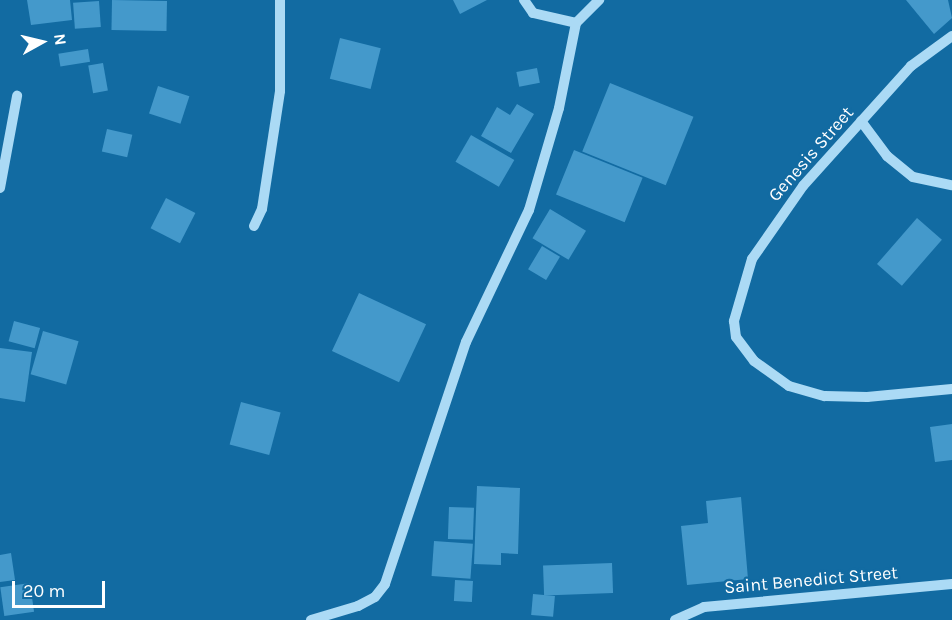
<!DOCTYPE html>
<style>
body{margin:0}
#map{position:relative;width:952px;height:620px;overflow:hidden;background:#126ba2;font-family:Karla,sans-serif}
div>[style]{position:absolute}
.building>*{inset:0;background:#4499cb;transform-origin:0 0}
.minor>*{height:10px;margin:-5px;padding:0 5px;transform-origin:5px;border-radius:5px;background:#abdaf5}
span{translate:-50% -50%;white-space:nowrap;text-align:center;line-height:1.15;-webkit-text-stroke:5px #126ba2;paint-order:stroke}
.street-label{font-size:18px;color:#fff}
.north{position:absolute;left:12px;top:12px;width:60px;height:60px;-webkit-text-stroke:4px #126ba2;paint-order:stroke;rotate:82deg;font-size:16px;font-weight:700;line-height:24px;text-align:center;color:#fff}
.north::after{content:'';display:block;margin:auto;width:21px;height:27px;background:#fff;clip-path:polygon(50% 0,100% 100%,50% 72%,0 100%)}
.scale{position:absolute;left:12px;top:581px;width:93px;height:27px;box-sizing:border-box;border:3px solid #fff;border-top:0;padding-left:8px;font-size:18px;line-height:21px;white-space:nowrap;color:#fff;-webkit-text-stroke:4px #126ba2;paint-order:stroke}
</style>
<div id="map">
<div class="building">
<div style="clip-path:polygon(27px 0,70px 0,72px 20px,31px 25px)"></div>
<div style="left:112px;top:0;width:55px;height:30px;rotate:1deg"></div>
<div style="clip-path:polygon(453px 0,487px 0,460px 14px)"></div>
<div style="clip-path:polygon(906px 0,948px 0,952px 18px,934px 34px)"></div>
<div style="left:99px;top:1px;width:26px;height:26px;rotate:86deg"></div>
<div style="left:340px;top:38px;width:42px;height:42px;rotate:14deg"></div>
<div style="left:88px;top:49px;width:13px;height:30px;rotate:81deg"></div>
<div style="left:103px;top:63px;width:28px;height:15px;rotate:80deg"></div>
<div style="left:537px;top:68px;width:15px;height:21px;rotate:79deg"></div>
<div style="left:610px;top:83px;width:90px;height:74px;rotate:22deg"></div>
<div style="left:158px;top:86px;width:33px;height:29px;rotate:18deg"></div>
<div style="clip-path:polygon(517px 104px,534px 114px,511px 153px,481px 136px,497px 107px,510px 115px)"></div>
<div style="left:107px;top:129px;width:26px;height:23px;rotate:13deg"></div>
<div style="left:471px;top:135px;width:50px;height:31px;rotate:30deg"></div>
<div style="left:574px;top:150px;width:74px;height:48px;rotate:22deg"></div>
<div style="left:166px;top:198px;width:33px;height:34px;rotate:27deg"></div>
<div style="left:550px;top:209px;width:42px;height:34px;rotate:31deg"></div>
<div style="left:917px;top:218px;width:33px;height:61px;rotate:41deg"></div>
<div style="left:542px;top:246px;width:21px;height:27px;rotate:31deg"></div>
<div style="left:359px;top:293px;width:74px;height:64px;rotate:25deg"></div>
<div style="left:14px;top:321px;width:27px;height:21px;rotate:15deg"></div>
<div style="left:43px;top:331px;width:37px;height:45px;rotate:16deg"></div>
<div style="clip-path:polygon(0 348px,32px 352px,25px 402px,0 398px)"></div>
<div style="left:241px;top:402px;width:41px;height:44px;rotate:15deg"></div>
<div style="clip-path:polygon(952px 424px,952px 460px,935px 462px,930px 427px)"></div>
<div style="clip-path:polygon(477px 486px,520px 488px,518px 554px,501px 553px,501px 565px,474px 564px)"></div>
<div style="clip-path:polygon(741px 497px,748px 579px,687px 585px,681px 526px,708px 523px,706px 501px)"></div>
<div style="left:449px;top:507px;width:25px;height:32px;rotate:2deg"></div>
<div style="left:434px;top:541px;width:39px;height:35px;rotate:4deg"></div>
<div style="clip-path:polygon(11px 553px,15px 580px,0 582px,0 555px)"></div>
<div style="left:612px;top:563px;width:30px;height:69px;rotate:88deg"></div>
<div style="left:455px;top:580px;width:18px;height:21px;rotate:3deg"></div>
<div style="left:30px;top:583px;width:29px;height:30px;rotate:82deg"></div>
<div style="left:533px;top:594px;width:22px;height:21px;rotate:5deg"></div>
</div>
<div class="minor">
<div style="left:524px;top:0;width:16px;rotate:55deg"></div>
<div style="left:533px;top:13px;width:44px;rotate:13.1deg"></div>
<div style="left:576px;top:23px;width:33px;rotate:-45deg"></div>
<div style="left:952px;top:36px;width:51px;rotate:143.8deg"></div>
<div style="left:911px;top:66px;width:161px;rotate:132deg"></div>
<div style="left:803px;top:186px;width:89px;rotate:124.9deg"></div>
<div style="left:752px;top:259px;width:65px;rotate:106.2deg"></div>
<div style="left:734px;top:321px;width:16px;rotate:83deg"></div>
<div style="left:736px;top:337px;width:30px;rotate:53deg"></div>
<div style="left:754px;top:361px;width:43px;rotate:35.5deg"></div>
<div style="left:789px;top:386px;width:37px;rotate:16deg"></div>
<div style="left:825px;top:396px;width:42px;rotate:1.4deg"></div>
<div style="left:867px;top:397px;width:85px;rotate:-5.4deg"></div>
<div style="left:861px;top:121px;width:44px;rotate:53.4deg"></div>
<div style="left:887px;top:156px;width:33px;rotate:39deg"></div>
<div style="left:913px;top:177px;width:40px;rotate:12deg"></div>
<div style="left:0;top:188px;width:94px;rotate:-79.5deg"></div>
<div style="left:254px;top:226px;width:19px;rotate:-65deg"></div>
<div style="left:262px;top:209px;width:119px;rotate:-81.3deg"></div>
<div style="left:280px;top:91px;width:91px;rotate:-90deg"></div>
<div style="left:311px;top:620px;width:49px;rotate:-16.6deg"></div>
<div style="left:358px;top:606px;width:19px;rotate:-28deg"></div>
<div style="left:375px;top:597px;width:16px;rotate:-52deg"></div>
<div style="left:385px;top:584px;width:255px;rotate:-71.5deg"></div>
<div style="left:466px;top:342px;width:146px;rotate:-64.5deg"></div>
<div style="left:529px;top:210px;width:106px;rotate:-73.6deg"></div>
<div style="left:559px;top:108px;width:87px;rotate:-78.7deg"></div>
<div style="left:675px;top:620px;width:32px;rotate:-24deg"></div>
<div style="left:704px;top:607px;width:249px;rotate:-5.3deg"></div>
</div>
<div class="street-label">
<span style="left:811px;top:154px;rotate:-49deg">Genesis Street</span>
<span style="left:811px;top:580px;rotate:-5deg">Saint Benedict Street</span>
</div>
<div class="north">N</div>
<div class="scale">20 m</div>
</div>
